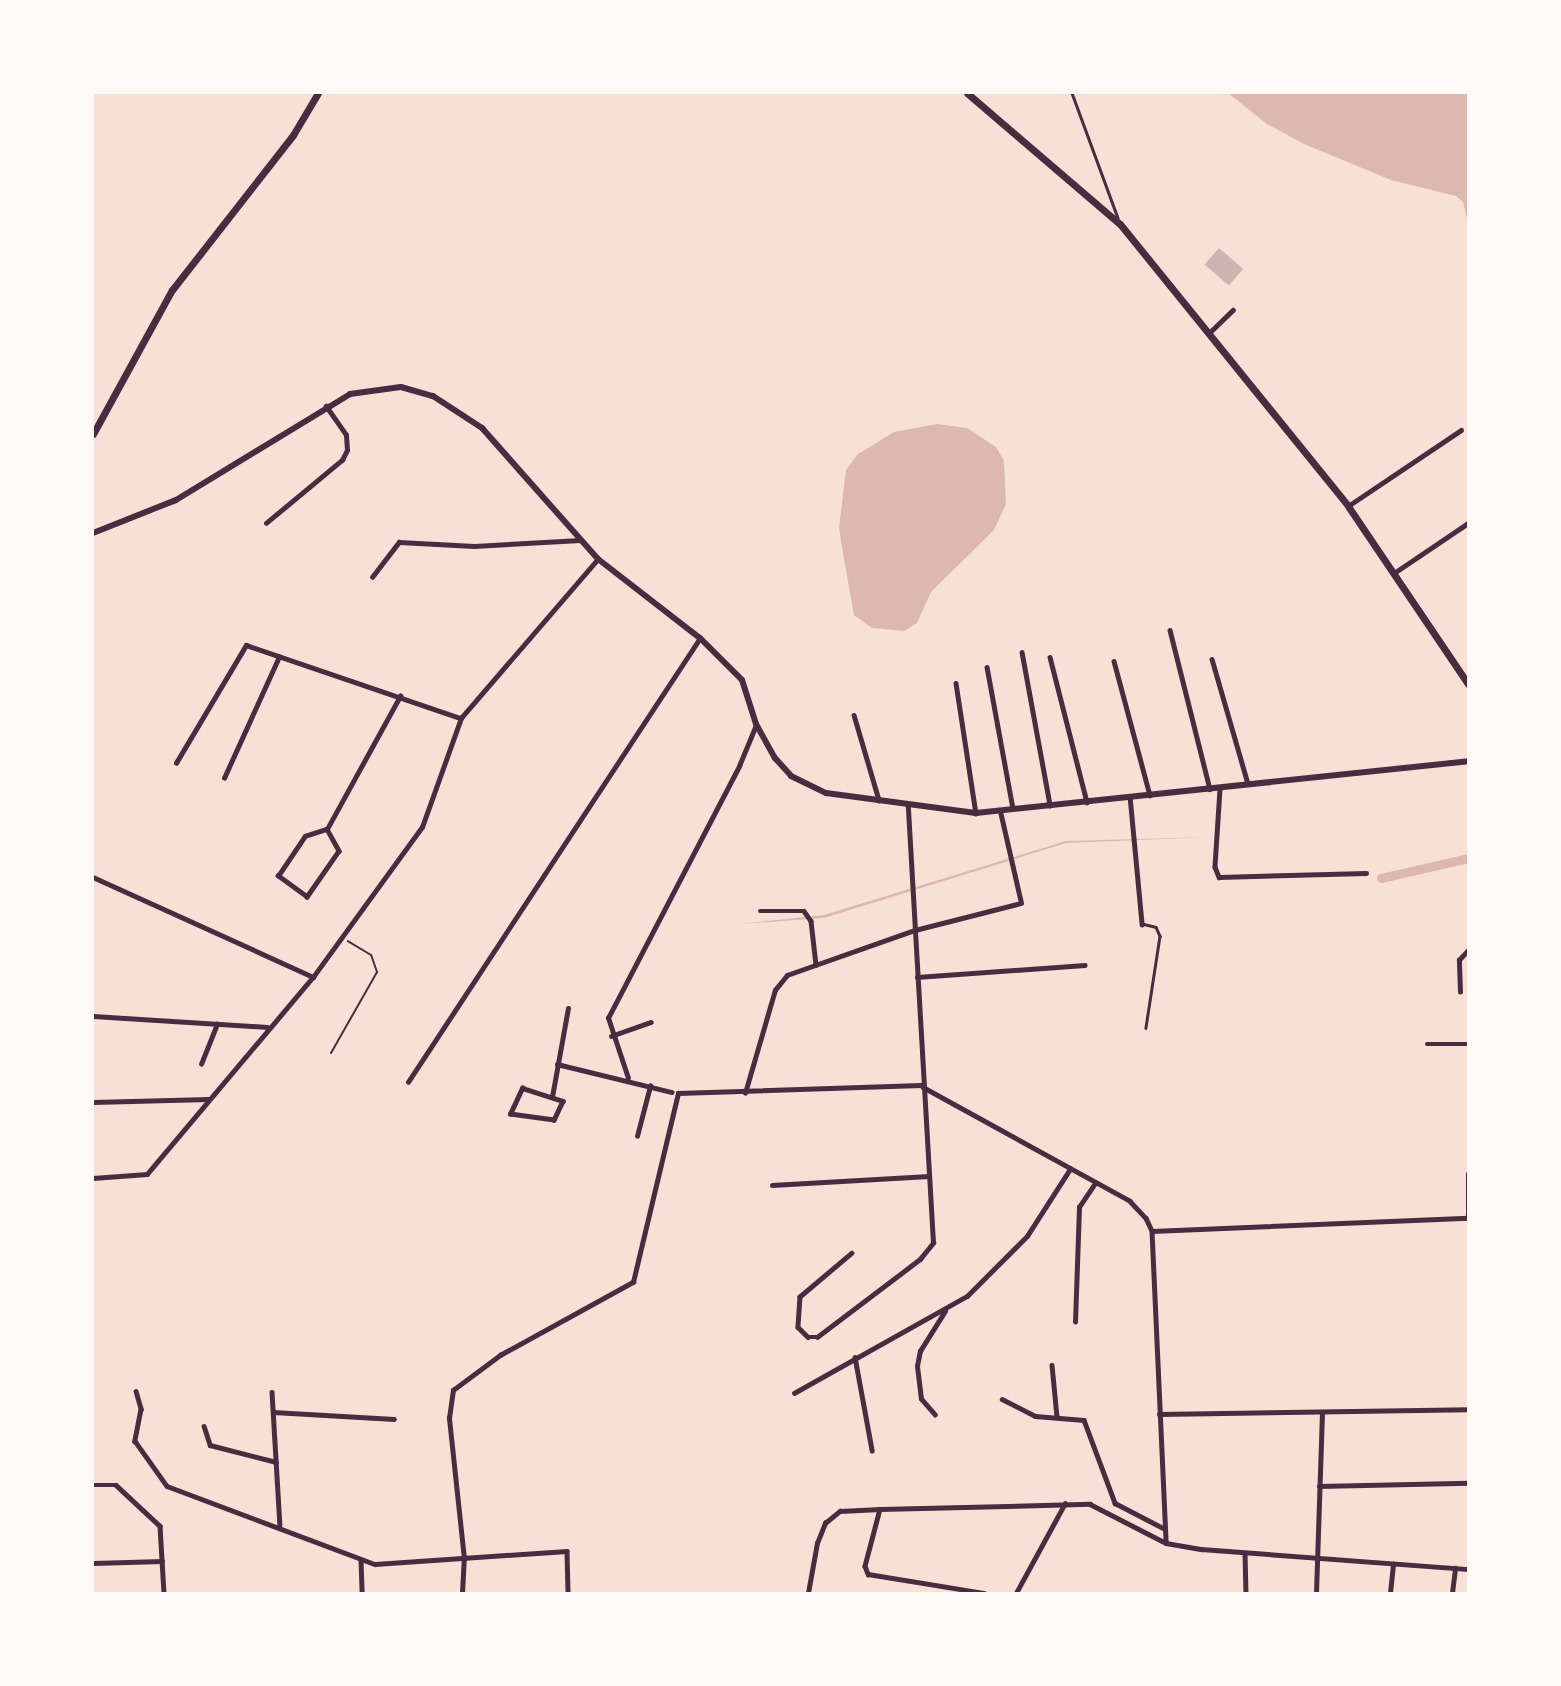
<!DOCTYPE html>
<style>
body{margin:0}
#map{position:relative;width:1561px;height:1686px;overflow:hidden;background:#f7e1d7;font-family:"Open Sans",sans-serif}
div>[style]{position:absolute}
.water>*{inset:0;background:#dcb8b0}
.canal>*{height:9px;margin:-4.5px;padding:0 4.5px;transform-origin:4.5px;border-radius:4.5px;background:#dcb8b0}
.building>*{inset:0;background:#ccb4b1;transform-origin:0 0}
.path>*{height:2px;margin:-1px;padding:0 1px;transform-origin:1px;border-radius:1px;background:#4a2c40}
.service>*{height:2.5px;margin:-1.25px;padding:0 1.25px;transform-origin:1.25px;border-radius:1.25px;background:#4a2c40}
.minor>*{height:4.5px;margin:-2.25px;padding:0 2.25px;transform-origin:2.25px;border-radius:2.25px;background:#4a2c40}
.tertiary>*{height:6px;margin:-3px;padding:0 3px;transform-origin:3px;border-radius:3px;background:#4a2c40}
.secondary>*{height:7px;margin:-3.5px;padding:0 3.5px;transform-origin:3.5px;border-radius:3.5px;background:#4a2c40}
.primary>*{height:7px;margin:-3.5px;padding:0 3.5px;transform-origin:3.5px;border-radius:3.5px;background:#4a2c40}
span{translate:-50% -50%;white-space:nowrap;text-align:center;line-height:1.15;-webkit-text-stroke:7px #fffaf5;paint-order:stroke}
.frame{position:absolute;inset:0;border:94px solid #fffaf5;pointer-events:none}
</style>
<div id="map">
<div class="water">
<div style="clip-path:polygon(1228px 93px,1468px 93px,1468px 223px,1463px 202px,1456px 196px,1391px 180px,1304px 144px,1267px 124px)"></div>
<div style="clip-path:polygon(937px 424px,967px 428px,996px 447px,1004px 461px,1006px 504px,994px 530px,931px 592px,917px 623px,904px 631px,872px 628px,854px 615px,844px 559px,839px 528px,846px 470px,858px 454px,894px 432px)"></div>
<div style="clip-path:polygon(1211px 837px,1066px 843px,824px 918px,739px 924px,824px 915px,1066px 841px)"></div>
</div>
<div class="canal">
<div style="left:1381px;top:878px;width:89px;rotate:-12.9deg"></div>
</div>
<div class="building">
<div style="left:1219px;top:248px;width:32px;height:22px;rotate:41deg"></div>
</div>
<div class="path">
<div style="left:331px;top:1053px;width:93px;rotate:-60.4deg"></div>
<div style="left:377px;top:972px;width:18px;rotate:-109deg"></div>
<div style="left:371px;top:955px;width:27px;rotate:-149deg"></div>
</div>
<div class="service">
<div style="left:1072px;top:93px;width:133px;rotate:69.8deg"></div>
<div style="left:1144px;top:924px;width:12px;rotate:14deg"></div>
<div style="left:1156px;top:927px;width:10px;rotate:66deg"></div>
<div style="left:1160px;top:936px;width:93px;rotate:98.7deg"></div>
</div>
<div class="minor">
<div style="left:1209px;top:333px;width:33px;rotate:-44deg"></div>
<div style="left:1348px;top:506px;width:136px;rotate:-33.9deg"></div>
<div style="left:266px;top:523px;width:99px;rotate:-39.7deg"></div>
<div style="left:342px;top:460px;width:11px;rotate:-63deg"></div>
<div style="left:347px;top:450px;width:15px;rotate:-94deg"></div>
<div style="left:346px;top:435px;width:35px;rotate:-125deg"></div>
<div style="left:1394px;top:573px;width:89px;rotate:-34deg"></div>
<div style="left:372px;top:577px;width:44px;rotate:-52.4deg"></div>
<div style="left:399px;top:542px;width:75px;rotate:3.1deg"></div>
<div style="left:474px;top:546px;width:106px;rotate:-3.2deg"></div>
<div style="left:1170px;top:630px;width:164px;rotate:75.9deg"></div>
<div style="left:1022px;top:652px;width:156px;rotate:79.6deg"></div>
<div style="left:1050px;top:657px;width:150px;rotate:75.7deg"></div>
<div style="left:1212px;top:659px;width:130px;rotate:73.9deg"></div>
<div style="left:1114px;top:661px;width:139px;rotate:75deg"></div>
<div style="left:987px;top:667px;width:144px;rotate:79.6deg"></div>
<div style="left:956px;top:683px;width:132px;rotate:81.3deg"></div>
<div style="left:854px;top:715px;width:89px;rotate:73.6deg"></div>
<div style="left:176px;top:763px;width:137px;rotate:-59.3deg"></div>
<div style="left:246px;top:645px;width:227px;rotate:18.8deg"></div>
<div style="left:224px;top:778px;width:133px;rotate:-65.6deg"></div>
<div style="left:1220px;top:789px;width:78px;rotate:93.7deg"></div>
<div style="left:1215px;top:867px;width:11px;rotate:68deg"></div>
<div style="left:1219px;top:877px;width:147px;rotate:-1.6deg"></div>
<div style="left:1130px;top:796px;width:129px;rotate:84.6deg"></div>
<div style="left:327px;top:829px;width:25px;rotate:61deg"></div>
<div style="left:339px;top:851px;width:56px;rotate:124.8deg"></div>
<div style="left:307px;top:897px;width:36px;rotate:-144deg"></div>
<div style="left:278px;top:876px;width:48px;rotate:-56deg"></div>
<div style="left:305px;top:836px;width:23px;rotate:-18deg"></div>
<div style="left:327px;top:829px;width:152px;rotate:-61.2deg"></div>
<div style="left:93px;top:877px;width:242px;rotate:24.4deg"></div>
<div style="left:760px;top:911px;width:44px"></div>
<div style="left:804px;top:911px;width:12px;rotate:55deg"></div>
<div style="left:811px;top:921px;width:44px;rotate:83.5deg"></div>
<div style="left:917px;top:977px;width:168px;rotate:-4.1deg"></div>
<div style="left:1460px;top:992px;width:32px;rotate:-92deg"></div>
<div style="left:1459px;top:960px;width:13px;rotate:-48deg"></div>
<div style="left:93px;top:1016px;width:174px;rotate:3.6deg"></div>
<div style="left:611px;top:1036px;width:42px;rotate:-19.3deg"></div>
<div style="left:1427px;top:1044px;width:41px"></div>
<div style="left:201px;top:1064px;width:43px;rotate:-68.2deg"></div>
<div style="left:557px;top:1064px;width:118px;rotate:13.7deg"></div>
<div style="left:628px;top:1078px;width:63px;rotate:-108.4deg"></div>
<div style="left:608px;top:1018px;width:284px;rotate:-62.5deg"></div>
<div style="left:739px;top:766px;width:44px;rotate:-67.5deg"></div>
<div style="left:408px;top:1082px;width:531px;rotate:-56.67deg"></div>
<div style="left:923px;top:1087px;width:236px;rotate:28.8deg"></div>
<div style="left:1130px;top:1201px;width:23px;rotate:47deg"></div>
<div style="left:1146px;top:1218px;width:14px;rotate:65deg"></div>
<div style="left:1152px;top:1231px;width:311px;rotate:87.4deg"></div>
<div style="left:522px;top:1088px;width:43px;rotate:17.6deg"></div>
<div style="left:563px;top:1101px;width:21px;rotate:115deg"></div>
<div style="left:554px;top:1120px;width:44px;rotate:-172.2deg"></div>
<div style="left:510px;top:1114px;width:29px;rotate:-65deg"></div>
<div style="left:745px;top:1093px;width:107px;rotate:-73.8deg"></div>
<div style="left:775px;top:990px;width:19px;rotate:-51deg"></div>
<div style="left:787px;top:975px;width:136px;rotate:-19.4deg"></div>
<div style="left:915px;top:930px;width:109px;rotate:-14.3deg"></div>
<div style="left:1021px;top:903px;width:94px;rotate:-102.9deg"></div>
<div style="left:552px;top:1097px;width:90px;rotate:-79.8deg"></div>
<div style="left:93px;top:1102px;width:116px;rotate:-1.5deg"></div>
<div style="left:637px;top:1136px;width:52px;rotate:-75.4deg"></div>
<div style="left:93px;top:1178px;width:54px;rotate:-4.2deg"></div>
<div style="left:147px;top:1174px;width:258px;rotate:-49.9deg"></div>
<div style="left:313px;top:977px;width:185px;rotate:-54deg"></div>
<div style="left:422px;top:827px;width:116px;rotate:-70.3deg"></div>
<div style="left:461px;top:718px;width:210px;rotate:-49.3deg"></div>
<div style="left:772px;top:1185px;width:157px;rotate:-3.3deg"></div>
<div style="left:1468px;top:1218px;width:44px;rotate:-90deg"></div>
<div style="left:1152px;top:1231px;width:316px;rotate:-2.4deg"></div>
<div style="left:852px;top:1253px;width:68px;rotate:139.8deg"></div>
<div style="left:800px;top:1297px;width:30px;rotate:94deg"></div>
<div style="left:798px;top:1327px;width:14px;rotate:45deg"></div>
<div style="left:808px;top:1337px;width:9px"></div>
<div style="left:817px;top:1337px;width:129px;rotate:-37.1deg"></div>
<div style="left:920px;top:1259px;width:21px;rotate:-51deg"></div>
<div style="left:933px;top:1243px;width:439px;rotate:-93.3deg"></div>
<div style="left:1075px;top:1322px;width:115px;rotate:-88deg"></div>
<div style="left:1079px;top:1207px;width:29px;rotate:-56deg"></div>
<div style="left:855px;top:1357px;width:95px;rotate:79.6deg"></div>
<div style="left:1052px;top:1365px;width:52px;rotate:84.5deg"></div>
<div style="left:136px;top:1391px;width:19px;rotate:74deg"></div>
<div style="left:141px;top:1409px;width:33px;rotate:101deg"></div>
<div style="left:135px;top:1441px;width:55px;rotate:54.6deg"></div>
<div style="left:167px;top:1486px;width:222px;rotate:20.6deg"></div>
<div style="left:375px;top:1564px;width:192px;rotate:-3.9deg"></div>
<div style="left:567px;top:1551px;width:42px;rotate:88.6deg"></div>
<div style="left:272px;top:1392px;width:133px;rotate:86.6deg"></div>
<div style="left:794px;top:1393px;width:198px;rotate:-29.3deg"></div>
<div style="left:967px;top:1296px;width:85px;rotate:-45deg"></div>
<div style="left:1027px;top:1236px;width:80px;rotate:-57.3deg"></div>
<div style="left:1002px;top:1399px;width:37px;rotate:27deg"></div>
<div style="left:1035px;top:1416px;width:49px;rotate:4.7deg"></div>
<div style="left:1084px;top:1420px;width:89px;rotate:69.5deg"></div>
<div style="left:1115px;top:1503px;width:54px;rotate:27.5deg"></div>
<div style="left:273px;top:1412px;width:121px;rotate:3.3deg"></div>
<div style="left:1159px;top:1414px;width:309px;rotate:-0.9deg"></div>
<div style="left:935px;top:1415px;width:21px;rotate:-131deg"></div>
<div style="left:921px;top:1399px;width:33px;rotate:-97deg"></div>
<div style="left:917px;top:1366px;width:15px;rotate:-79deg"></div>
<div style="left:920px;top:1351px;width:47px;rotate:-58deg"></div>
<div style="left:204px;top:1426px;width:20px;rotate:72deg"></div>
<div style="left:210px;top:1445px;width:68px;rotate:14.4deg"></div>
<div style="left:93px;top:1485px;width:23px"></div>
<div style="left:116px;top:1485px;width:60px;rotate:43deg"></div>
<div style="left:160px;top:1526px;width:67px;rotate:86.6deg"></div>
<div style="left:1319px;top:1486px;width:149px;rotate:-1.2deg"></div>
<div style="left:880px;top:1509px;width:59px;rotate:104.7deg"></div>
<div style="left:865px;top:1566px;width:9px;rotate:69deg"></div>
<div style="left:868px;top:1574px;width:118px;rotate:9.3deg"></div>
<div style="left:1245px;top:1553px;width:40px;rotate:88.6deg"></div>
<div style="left:361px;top:1560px;width:33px;rotate:88deg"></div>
<div style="left:93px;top:1563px;width:69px;rotate:-1.7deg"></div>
<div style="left:462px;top:1593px;width:34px;rotate:-87deg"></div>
<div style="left:464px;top:1559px;width:142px;rotate:-96.1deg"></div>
<div style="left:449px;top:1418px;width:28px;rotate:-82deg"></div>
<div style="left:453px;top:1390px;width:59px;rotate:-36.7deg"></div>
<div style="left:500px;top:1355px;width:152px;rotate:-28.8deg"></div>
<div style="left:633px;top:1282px;width:194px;rotate:-76.6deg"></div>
<div style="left:678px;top:1093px;width:243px;rotate:-1.9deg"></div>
<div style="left:808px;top:1593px;width:51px;rotate:-79.8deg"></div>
<div style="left:817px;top:1543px;width:22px;rotate:-68deg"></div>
<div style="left:825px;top:1523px;width:19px;rotate:-39deg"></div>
<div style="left:840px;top:1511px;width:40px;rotate:-2.9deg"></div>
<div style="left:880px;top:1509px;width:210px;rotate:-1.4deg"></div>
<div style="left:1090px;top:1504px;width:85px;rotate:27.2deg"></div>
<div style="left:1166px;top:1543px;width:36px;rotate:10deg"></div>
<div style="left:1201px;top:1549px;width:268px;rotate:4.3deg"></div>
<div style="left:1016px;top:1593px;width:102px;rotate:-61.4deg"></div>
<div style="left:1316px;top:1593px;width:180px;rotate:-88.1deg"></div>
<div style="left:1390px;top:1593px;width:29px;rotate:-84deg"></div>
<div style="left:1452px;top:1593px;width:25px;rotate:-83deg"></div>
</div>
<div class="tertiary">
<div style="left:93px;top:533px;width:89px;rotate:-21.7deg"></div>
<div style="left:176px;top:500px;width:204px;rotate:-31.3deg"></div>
<div style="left:350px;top:394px;width:51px;rotate:-7.8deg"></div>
<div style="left:401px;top:387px;width:33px;rotate:16deg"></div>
<div style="left:433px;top:396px;width:59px;rotate:33.1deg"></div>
<div style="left:482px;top:428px;width:175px;rotate:48.5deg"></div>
<div style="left:598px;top:559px;width:129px;rotate:37.8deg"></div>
<div style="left:700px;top:638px;width:59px;rotate:45deg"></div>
<div style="left:742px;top:680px;width:46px;rotate:72.3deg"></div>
<div style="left:756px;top:724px;width:39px;rotate:61deg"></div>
<div style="left:775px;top:758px;width:24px;rotate:48deg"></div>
<div style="left:791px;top:776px;width:39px;rotate:26deg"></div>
<div style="left:826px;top:793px;width:151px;rotate:7.6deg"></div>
<div style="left:976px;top:813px;width:495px;rotate:-6deg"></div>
</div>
<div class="secondary">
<div style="left:93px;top:434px;width:164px;rotate:-61.3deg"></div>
<div style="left:172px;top:290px;width:197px;rotate:-52deg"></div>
<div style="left:293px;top:135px;width:49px;rotate:-59.2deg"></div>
</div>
<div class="primary">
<div style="left:967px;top:93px;width:201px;rotate:40.6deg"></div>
<div style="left:1120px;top:224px;width:363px;rotate:51deg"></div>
<div style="left:1348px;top:506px;width:215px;rotate:56deg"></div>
</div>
<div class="frame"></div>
</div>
